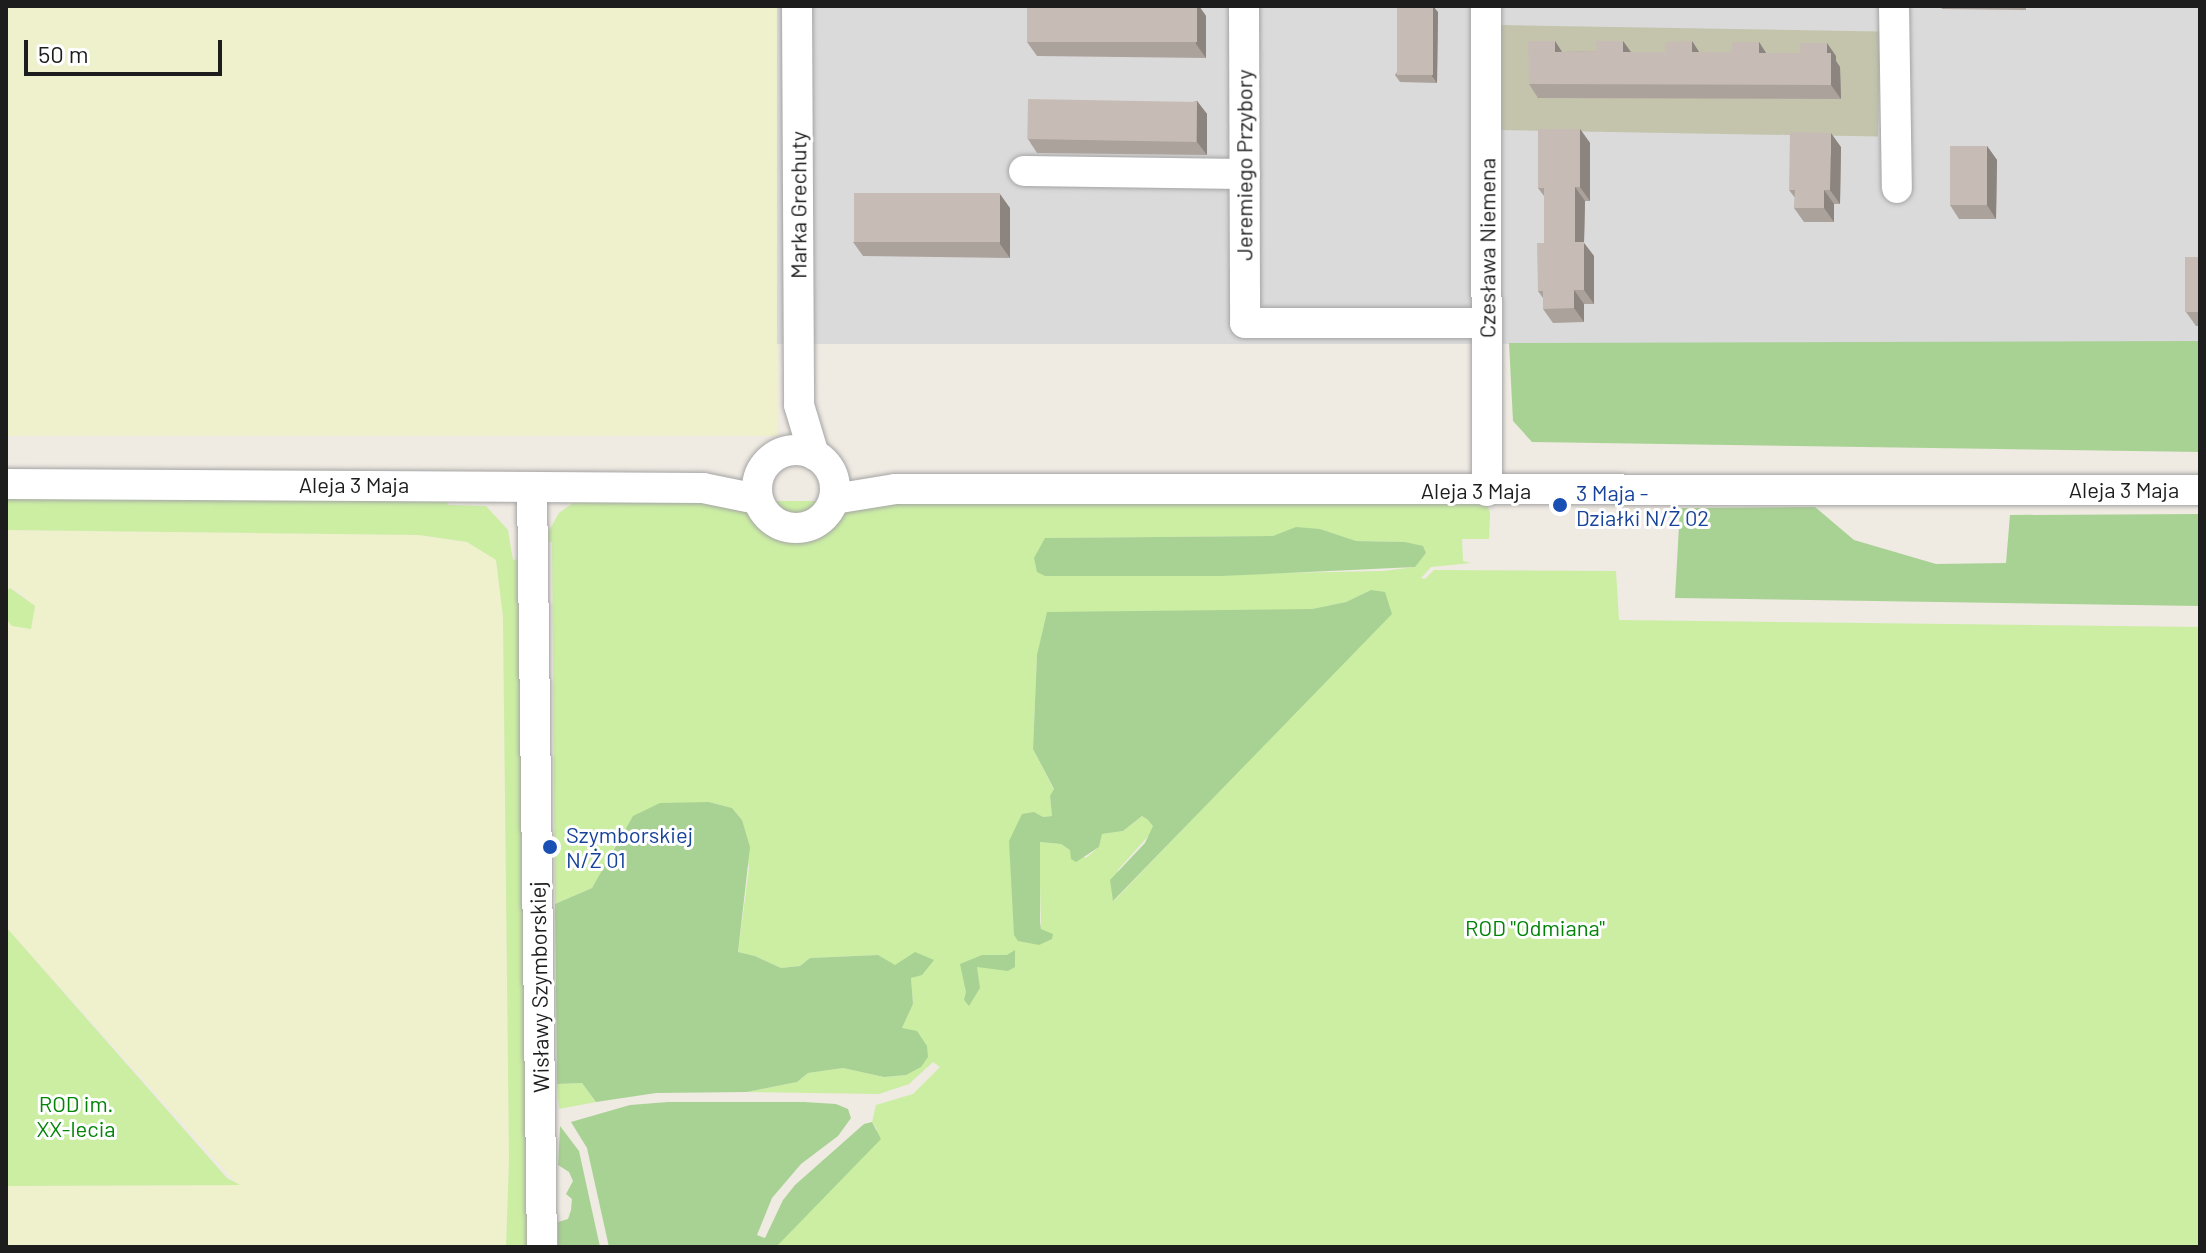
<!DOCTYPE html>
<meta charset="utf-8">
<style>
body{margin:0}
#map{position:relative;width:2206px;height:1253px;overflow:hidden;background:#efeae2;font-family:Barlow,sans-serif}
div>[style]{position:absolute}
.residential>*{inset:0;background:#dbdada;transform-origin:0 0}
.construction>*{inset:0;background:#c4c4ad;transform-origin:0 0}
.farmland>*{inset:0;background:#eff0cc;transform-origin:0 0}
.grass>*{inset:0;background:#cbeea3}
.forest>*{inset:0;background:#a8d293}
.roads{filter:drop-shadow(0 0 2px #a4a4a4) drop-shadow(0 0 2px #a4a4a4)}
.minor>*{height:30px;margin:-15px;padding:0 15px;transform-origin:15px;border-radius:15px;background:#fff}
.minor>.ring{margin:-15px;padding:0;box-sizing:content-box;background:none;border:30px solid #fff;border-radius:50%}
.wall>*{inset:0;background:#aba29c}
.shaded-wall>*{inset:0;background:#8b847f}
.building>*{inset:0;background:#c7bcb5;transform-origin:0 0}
.dots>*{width:22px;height:22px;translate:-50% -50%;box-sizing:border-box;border:4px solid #fff;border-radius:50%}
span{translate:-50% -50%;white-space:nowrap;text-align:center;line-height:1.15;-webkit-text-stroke:6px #fff;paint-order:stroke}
.street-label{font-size:22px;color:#1d1d1d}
.transit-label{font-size:22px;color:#164399}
.left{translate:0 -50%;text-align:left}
.park-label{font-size:22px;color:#038408}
.frame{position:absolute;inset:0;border:8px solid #1d1d1d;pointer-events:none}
.scale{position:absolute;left:24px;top:40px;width:198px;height:36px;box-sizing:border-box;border:4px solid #1d1d1d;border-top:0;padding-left:10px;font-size:24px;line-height:28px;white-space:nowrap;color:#1d1d1d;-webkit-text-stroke:6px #fff;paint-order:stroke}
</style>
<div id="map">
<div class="residential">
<div style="left:777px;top:6px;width:1423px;height:338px"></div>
</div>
<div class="construction">
<div style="left:1501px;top:25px;width:379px;height:105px;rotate:1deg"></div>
</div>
<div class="farmland">
<div style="left:8px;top:6px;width:769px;height:430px"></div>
<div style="clip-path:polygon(6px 530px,419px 535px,467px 542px,496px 560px,503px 617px,509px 1160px,506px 1247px,6px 1247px,6px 1186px,238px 1185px,6px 927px,6px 619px,12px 626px,31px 629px,35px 607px,19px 592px,11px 588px,6px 592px)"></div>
</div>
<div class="grass">
<div style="clip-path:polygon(6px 497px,447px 499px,448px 505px,486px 506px,508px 530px,513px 560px,522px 559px,529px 1247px,506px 1247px,509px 1160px,503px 617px,496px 560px,467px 542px,419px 535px,6px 530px)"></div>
<div style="clip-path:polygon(evenodd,576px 501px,1486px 501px,1490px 513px,1489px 539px,1462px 539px,1463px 561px,1471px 563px,1431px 567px,1421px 578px,1425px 579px,1434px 570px,1616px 571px,1619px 620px,2200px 627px,2200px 1247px,776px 1247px,877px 1129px,872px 1122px,876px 1105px,913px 1094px,940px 1067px,933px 1062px,909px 1084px,879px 1094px,747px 1092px,797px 1082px,808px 1073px,843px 1068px,884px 1077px,906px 1075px,902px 1028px,913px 1004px,911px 978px,878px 955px,810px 958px,800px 966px,781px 968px,755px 956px,738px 952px,749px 868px,742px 820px,732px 808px,709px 802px,617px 840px,606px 868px,592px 888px,555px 904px,552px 542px,546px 541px,546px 536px,559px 513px,576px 501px,1320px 529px,1355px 541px,1405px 542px,1426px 553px,1414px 567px,1384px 571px,1122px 576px,1045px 538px,1273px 536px,1320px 529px,576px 501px,1371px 590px,1251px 758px,1114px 901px,1118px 870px,1151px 833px,1154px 826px,1148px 820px,1142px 816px,1123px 831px,1102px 834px,1099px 847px,1086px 858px,1061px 844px,1039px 842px,1041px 929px,1034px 942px,1026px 941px,1009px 841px,1033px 812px,1043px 817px,1052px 816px,1050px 797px,1054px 790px,1033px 749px,1037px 655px,1312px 609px,1346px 602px,1371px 590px)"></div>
<div style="clip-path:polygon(10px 588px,35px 606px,31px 629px,12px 626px,6px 619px,6px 592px)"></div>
<div style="clip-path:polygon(6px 927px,227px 1178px,240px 1185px,6px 1186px)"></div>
<div style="clip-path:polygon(582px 1083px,596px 1102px,559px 1109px,557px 1084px)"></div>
</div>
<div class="forest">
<div style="clip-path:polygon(2200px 341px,2200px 452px,1532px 442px,1513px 421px,1509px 343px)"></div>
<div style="clip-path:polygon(1815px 507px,1854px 540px,1936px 564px,2006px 563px,2010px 515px,2200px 514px,2200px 606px,1675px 598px,1680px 508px)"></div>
<div style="clip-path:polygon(1296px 527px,1320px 529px,1356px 541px,1405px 542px,1423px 546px,1426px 553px,1415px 567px,1221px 576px,1045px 576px,1037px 572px,1034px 558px,1045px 538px,1273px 536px)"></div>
<div style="clip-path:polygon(1371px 590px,1385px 592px,1392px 614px,1113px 901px,1110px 880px,1145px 843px,1153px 826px,1148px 820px,1142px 816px,1123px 831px,1102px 834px,1099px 847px,1076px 862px,1071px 859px,1070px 850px,1061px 844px,1040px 842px,1040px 922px,1041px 929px,1053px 934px,1052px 939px,1039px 945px,1018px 941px,1014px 935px,1009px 841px,1022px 814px,1034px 812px,1043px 817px,1052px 816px,1050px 796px,1054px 789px,1033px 749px,1037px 655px,1047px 612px,1312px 609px,1346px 602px)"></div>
<div style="clip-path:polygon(709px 802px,732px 808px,742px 820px,750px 847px,738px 952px,755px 956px,781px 968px,800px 966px,810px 958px,878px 955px,895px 965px,915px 952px,934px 960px,922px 975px,911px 978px,913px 1004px,902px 1028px,917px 1031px,927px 1046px,928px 1057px,921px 1067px,906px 1075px,884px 1077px,843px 1068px,808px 1073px,797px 1082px,747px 1092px,656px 1093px,596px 1102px,582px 1083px,557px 1084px,555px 904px,592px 888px,633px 816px,660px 803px)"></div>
<div style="clip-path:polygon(1015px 950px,1015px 967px,1008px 971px,977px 967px,980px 988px,969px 1006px,964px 1000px,966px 992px,960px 964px,982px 955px,1007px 955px)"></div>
<div style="clip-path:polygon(668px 1102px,804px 1102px,836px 1104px,848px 1109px,851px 1118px,838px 1136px,801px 1164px,772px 1198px,757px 1235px,765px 1238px,783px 1200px,795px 1185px,864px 1124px,872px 1122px,881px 1139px,776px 1247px,609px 1247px,587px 1148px,571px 1122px,630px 1105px)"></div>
<div style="clip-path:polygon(560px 1126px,579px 1151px,600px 1247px,558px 1247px,558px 1222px,568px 1219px,571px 1210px,572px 1199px,566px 1194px,573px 1181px,569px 1172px,558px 1165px)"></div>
</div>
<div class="roads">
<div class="minor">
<div style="left:797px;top:6px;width:399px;rotate:89.7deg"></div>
<div style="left:799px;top:405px;width:52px;rotate:73.3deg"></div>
<div style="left:1244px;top:6px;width:317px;rotate:89.8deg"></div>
<div style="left:1245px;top:323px;width:242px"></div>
<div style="left:1486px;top:6px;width:485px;rotate:89.9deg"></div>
<div style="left:1894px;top:6px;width:182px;rotate:89.1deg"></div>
<div style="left:1024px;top:171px;width:221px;rotate:0.8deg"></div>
<div class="ring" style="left:757px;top:450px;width:48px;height:48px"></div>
<div style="left:6px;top:484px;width:697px;rotate:0.33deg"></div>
<div style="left:703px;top:488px;width:55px;rotate:11.5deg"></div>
<div style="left:532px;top:487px;width:760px;rotate:89.25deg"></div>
<div style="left:834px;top:499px;width:63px;rotate:-9.2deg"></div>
<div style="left:896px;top:489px;width:1304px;rotate:0.04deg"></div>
</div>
</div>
<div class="wall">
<div style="clip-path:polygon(1027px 6px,1199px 6px,1206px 16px,1206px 58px,1037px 56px,1027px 42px)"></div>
<div style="clip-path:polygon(1940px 6px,2026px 6px,2026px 10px,1942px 9px)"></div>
<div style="clip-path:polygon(1438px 12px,1437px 83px,1400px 82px,1395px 75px)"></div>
<div style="clip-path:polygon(1555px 41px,1562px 52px,1597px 51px,1623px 41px,1631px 52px,1665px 52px,1692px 41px,1699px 52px,1732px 52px,1759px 42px,1766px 53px,1836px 56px,1836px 61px,1840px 67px,1841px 99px,1538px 98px,1529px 84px)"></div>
<div style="clip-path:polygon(1197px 101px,1207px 114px,1207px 155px,1037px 153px,1028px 139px)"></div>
<div style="clip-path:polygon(1580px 129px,1590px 143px,1590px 201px,1585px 201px,1584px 243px,1594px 256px,1594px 304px,1584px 304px,1584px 322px,1553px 323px,1543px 309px,1543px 298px,1538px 291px,1544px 243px,1544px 196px,1538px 188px)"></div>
<div style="clip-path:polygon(1987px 146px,1997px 160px,1996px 219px,1959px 219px,1950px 205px)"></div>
<div style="clip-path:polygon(1841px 147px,1840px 204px,1834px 204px,1834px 222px,1804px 222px,1794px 208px,1795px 198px,1789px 190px)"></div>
<div style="clip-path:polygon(1010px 208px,1010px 258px,863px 256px,853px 242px)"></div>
<div style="clip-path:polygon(2200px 257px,2200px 326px,2196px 326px,2186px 312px)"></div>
</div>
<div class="shaded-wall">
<div style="clip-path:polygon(1197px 6px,1199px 6px,1206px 16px,1206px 58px,1196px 44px)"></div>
<div style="clip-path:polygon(1433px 6px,1438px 12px,1437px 83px,1432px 76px)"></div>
<div style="clip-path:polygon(1555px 41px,1564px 55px,1555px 52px)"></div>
<div style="clip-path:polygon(1623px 41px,1633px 55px,1623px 52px)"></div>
<div style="clip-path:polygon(1692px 41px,1701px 55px,1692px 52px)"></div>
<div style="clip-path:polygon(1759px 42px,1768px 56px,1759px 53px)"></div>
<div style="clip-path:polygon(1827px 43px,1836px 56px,1836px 61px,1840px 67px,1841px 99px,1831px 85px,1827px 53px)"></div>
<div style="clip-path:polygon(1197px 101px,1207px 114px,1207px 155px,1197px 142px)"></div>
<div style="clip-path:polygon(1580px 129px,1590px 143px,1590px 201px,1580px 187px)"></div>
<div style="clip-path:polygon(1831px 133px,1841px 147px,1840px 204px,1830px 190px)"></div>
<div style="clip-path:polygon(1987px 146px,1997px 160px,1996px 219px,1987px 205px)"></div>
<div style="clip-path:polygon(1575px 187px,1585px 201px,1584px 243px,1594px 256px,1594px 304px,1584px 290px,1575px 242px)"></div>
<div style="clip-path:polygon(1824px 190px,1834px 204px,1834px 222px,1824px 208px)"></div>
<div style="clip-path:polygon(1000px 194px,1010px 208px,1010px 258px,1000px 244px)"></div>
<div style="clip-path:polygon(1574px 290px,1584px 304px,1584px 322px,1574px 308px)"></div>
</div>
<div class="building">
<div style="left:1027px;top:6px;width:170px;height:36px"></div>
<div style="left:1397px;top:6px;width:36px;height:69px"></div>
<div style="clip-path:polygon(1528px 41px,1555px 41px,1555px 52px,1597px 51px,1596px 41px,1623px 41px,1623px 52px,1665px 52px,1665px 42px,1692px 41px,1692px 52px,1732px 52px,1732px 42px,1759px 42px,1759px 53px,1800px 53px,1800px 43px,1827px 43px,1827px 53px,1831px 53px,1831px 85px,1529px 84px)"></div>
<div style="left:1028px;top:99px;width:169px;height:40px;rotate:1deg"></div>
<div style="clip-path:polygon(1538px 129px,1580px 129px,1580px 187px,1575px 187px,1575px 242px,1584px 242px,1584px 290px,1574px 290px,1574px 308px,1543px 309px,1543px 291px,1538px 291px,1537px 243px,1544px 243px,1544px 188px,1538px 188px)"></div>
<div style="clip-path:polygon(1790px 132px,1831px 133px,1830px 190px,1824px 190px,1824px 208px,1794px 208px,1795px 190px,1789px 190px)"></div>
<div style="left:1950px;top:146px;width:37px;height:59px"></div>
<div style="left:854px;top:193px;width:146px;height:49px"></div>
<div style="left:2185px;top:257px;width:15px;height:55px"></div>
</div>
<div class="dots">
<div style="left:1560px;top:505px;background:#1a4fb4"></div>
<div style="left:550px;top:847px;background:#1a4fb4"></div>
</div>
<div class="street-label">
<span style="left:1244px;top:165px;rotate:-90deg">Jeremiego Przybory</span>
<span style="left:798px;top:205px;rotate:-90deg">Marka Grechuty</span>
<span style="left:1487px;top:248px;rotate:-90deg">Czesława Niemena</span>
<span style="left:354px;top:485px">Aleja 3 Maja</span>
<span style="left:2124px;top:490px">Aleja 3 Maja</span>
<span style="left:1476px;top:491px">Aleja 3 Maja</span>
<span style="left:539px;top:987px;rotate:-91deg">Wisławy Szymborskiej</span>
</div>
<div class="transit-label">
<span class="left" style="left:1576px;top:505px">3 Maja -<br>Działki N/Ż 02</span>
<span class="left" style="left:566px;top:847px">Szymborskiej<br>N/Ż 01</span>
</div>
<div class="park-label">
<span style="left:1535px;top:928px">ROD "Odmiana"</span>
<span style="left:76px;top:1116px">ROD im.<br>XX-lecia</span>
</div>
<div class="frame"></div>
<div class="scale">50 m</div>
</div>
